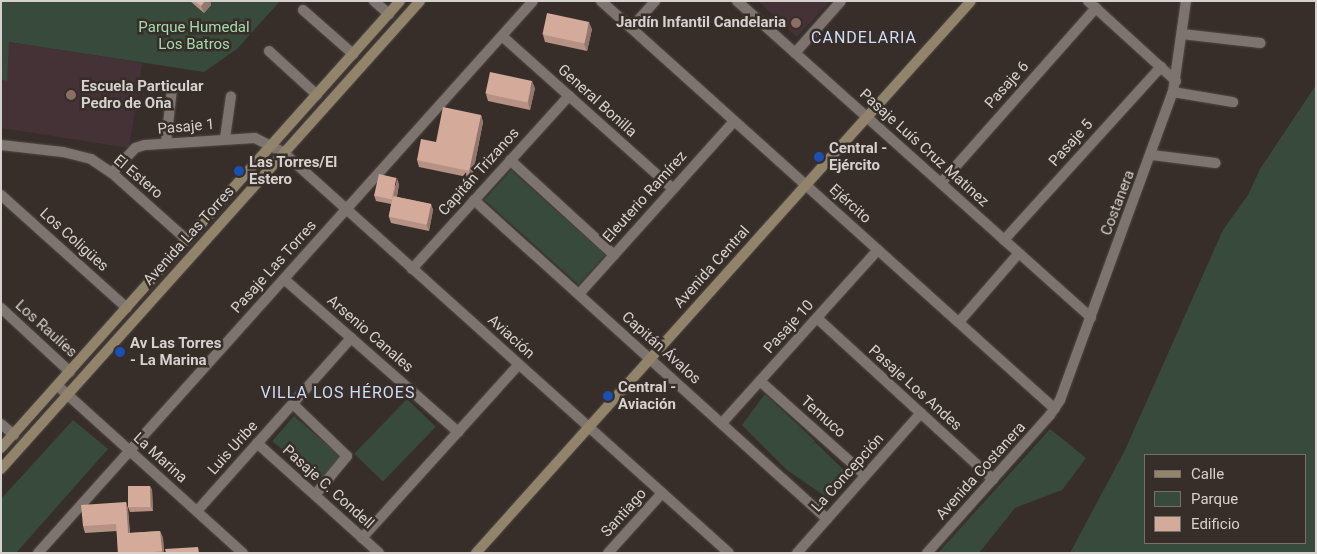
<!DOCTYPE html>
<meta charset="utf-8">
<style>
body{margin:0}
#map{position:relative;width:1317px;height:554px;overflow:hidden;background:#372e2a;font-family:Roboto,sans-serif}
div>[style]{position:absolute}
.education>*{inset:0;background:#453237;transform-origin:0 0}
.green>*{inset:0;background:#384a3b;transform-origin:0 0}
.roads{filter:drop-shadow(0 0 1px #524a47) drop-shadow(0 0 1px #524a47)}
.street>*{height:10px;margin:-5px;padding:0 5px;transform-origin:5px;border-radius:5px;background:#7e746f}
.secondary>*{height:10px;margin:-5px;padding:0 5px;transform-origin:5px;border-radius:5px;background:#92846b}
.wall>*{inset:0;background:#b69284}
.shaded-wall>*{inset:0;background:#94776c}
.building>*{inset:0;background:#d4aa9a;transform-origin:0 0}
.dots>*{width:14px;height:14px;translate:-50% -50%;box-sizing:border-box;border:2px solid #372e2a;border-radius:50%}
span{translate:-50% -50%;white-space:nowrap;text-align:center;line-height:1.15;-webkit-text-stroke:5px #372e2a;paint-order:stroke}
.poi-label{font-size:15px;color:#d6d1ce;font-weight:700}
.right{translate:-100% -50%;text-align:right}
.left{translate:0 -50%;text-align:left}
.park-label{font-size:15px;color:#a4dbae}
.street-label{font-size:15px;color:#d6d1ce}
.neighbourhood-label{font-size:16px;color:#d1dcf8;letter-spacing:1px}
.frame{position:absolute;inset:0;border:2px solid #d6d1ce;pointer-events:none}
.legend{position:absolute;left:1144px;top:454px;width:162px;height:90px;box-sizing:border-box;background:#372e2a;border:1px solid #776f6c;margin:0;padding:6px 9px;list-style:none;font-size:15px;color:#d6d1ce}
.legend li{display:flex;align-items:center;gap:10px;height:25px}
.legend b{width:25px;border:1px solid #776f6c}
</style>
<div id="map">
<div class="education">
<div style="clip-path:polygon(758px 1px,830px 1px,797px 37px)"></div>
<div style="left:9px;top:42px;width:135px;height:86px;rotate:9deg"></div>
</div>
<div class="green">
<div style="clip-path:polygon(1px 1px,280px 1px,237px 49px,204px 72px,9px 42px,7px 81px,1px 80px)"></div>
<div style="clip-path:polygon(evenodd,1316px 85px,1316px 553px,1070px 553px,1125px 450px,1223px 230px,1248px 195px,1260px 169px,1316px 85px,1146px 455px,1306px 455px,1306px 543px,1146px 543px,1146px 455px)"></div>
<div style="left:511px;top:170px;width:127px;height:40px;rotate:42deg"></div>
<div style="clip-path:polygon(765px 394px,815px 441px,809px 447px,815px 442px,850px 476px,829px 499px,787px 470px,742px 425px)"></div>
<div style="left:407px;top:399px;width:40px;height:76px;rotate:44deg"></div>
<div style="left:294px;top:416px;width:62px;height:33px;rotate:41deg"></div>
<div style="clip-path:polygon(73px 420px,108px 449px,16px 553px,1px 553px,1px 499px)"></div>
<div style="clip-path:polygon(1050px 429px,1086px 458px,1062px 490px,1015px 508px,979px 553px,938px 553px)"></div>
</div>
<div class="roads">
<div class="street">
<div style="left:374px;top:1px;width:20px;rotate:41deg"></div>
<div style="left:601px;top:1px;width:610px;rotate:41.95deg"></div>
<div style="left:737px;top:1px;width:475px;rotate:41.8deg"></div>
<div style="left:1088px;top:1px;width:119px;rotate:42.3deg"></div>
<div style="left:303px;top:10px;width:67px;rotate:41.3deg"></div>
<div style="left:631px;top:28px;width:36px;rotate:-48deg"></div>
<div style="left:1182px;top:34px;width:79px;rotate:6.6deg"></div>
<div style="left:502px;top:36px;width:229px;rotate:41.8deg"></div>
<div style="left:269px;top:51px;width:65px;rotate:42.5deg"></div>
<div style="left:795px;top:53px;width:69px;rotate:-48.5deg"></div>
<div style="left:1173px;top:92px;width:61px;rotate:9.5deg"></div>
<div style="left:225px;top:138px;width:42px;rotate:-81.9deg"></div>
<div style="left:166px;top:143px;width:54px;rotate:-83.7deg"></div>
<div style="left:1px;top:145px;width:62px;rotate:6.4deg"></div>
<div style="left:63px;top:152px;width:29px;rotate:14deg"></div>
<div style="left:91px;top:159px;width:25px;rotate:34deg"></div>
<div style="left:112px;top:173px;width:101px;rotate:41.8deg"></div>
<div style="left:1152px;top:155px;width:64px;rotate:7.2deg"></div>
<div style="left:510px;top:160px;width:141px;rotate:42.4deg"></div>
<div style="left:112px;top:173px;width:34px;rotate:-47deg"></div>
<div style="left:135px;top:148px;width:10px;rotate:-17deg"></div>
<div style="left:145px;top:145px;width:110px;rotate:-3.6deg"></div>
<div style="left:255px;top:138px;width:33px;rotate:27deg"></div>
<div style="left:284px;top:153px;width:598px;rotate:41.95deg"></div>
<div style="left:941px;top:183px;width:234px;rotate:-48.5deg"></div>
<div style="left:1px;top:195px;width:169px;rotate:41.9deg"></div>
<div style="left:474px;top:200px;width:476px;rotate:42.1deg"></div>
<div style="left:1004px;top:240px;width:234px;rotate:-47.8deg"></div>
<div style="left:412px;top:269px;width:234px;rotate:-47.8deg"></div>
<div style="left:284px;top:279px;width:232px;rotate:41.3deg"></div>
<div style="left:579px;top:294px;width:232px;rotate:-48.1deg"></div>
<div style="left:1px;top:308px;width:94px;rotate:42.8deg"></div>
<div style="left:817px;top:318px;width:239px;rotate:42.5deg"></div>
<div style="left:959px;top:322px;width:91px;rotate:-49deg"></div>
<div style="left:760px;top:381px;width:141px;rotate:41.8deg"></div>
<div style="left:58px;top:386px;width:249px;rotate:42.1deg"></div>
<div style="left:293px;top:404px;width:75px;rotate:43.9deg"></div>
<div style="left:347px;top:456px;width:50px;rotate:129.4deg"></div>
<div style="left:722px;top:423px;width:233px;rotate:-48deg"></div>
<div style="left:1px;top:424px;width:17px;rotate:40deg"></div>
<div style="left:257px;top:443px;width:164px;rotate:42deg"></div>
<div style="left:197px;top:511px;width:232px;rotate:-48.3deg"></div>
<div style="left:362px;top:538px;width:234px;rotate:-47.9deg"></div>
<div style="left:38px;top:553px;width:741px;rotate:-48.12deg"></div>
<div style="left:608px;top:553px;width:81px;rotate:-48deg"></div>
<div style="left:797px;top:553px;width:187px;rotate:-48.5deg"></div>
<div style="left:927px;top:553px;width:185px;rotate:-48.3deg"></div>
<div style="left:1050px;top:415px;width:18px;rotate:-56deg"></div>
<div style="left:1060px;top:400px;width:328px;rotate:-69.9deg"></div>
<div style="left:1173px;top:92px;width:92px;rotate:-81.9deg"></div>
</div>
<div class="secondary">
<div style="left:1px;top:448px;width:599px;rotate:-48.25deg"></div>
<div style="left:1px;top:469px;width:628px;rotate:-48.16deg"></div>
<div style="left:476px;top:553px;width:741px;rotate:-48.12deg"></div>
</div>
</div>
<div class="wall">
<div style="clip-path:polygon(190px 1px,210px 1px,211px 5px,204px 13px)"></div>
<div style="clip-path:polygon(592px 29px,587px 51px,545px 42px,543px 35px)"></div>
<div style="clip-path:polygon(535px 88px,530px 110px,488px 101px,486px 94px)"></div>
<div style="clip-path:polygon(481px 115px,483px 122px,472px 178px,419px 167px,417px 160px,436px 142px)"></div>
<div style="clip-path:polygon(399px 184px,397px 197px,431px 204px,433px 210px,429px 231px,391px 223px,389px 217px,391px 204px,376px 201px,374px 195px)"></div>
<div style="clip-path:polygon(150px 486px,152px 490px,153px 511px,130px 512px,128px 507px)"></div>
<div style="clip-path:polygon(126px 502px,128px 509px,130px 533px,160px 531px,163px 538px,164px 553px,118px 553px,117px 531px,85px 533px,83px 526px)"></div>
</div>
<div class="shaded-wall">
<div style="clip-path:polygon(205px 1px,210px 1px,211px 5px,204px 13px,201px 6px)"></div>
<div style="clip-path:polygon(589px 22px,592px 29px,587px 51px,584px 44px)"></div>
<div style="clip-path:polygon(532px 81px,535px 88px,530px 110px,528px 103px)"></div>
<div style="clip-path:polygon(481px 115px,483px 122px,472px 178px,469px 171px)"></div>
<div style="clip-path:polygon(397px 178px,399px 184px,395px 205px,393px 198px)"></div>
<div style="clip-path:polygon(431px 204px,433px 210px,429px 231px,426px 224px)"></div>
<div style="clip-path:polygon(150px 486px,152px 490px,153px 511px,151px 506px)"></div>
<div style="clip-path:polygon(126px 502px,128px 509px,130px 540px,128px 533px)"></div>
<div style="clip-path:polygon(160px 531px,163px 538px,164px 553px,163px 553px,162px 551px)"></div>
</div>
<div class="building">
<div style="clip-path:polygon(195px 1px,205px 1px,201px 6px)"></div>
<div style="left:547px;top:13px;width:43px;height:22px;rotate:12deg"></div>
<div style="left:490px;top:72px;width:43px;height:22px;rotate:12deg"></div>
<div style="clip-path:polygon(443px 107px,481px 115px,469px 171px,417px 160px,421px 139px,436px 142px)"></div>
<div style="left:379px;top:174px;width:18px;height:22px;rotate:13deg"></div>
<div style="left:393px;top:196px;width:39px;height:21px;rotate:12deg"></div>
<div style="left:128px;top:486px;width:22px;height:21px"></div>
<div style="clip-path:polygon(126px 502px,128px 533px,160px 531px,162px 551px,143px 553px,118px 553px,116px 524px,83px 526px,81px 505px)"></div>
<div style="clip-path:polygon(198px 547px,199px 553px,166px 553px,165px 549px)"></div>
</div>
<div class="dots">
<div style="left:796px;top:23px;background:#8d6e63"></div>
<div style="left:71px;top:95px;background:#8d6e63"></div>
<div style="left:819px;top:157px;background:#1a4fb4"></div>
<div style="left:239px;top:171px;background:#1a4fb4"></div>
<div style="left:120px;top:352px;background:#1a4fb4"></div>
<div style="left:608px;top:396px;background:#1a4fb4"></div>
</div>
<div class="poi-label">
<span class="right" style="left:786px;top:23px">Jardín Infantil Candelaria</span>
<span class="left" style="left:81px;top:95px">Escuela Particular<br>Pedro de Oña</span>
<span class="left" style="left:829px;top:157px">Central -<br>Ejército</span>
<span class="left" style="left:249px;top:171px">Las Torres/El<br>Estero</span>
<span class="left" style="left:130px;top:352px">Av Las Torres<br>- La Marina</span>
<span class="left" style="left:618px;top:396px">Central -<br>Aviación</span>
</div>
<div class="park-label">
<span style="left:194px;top:36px">Parque Humedal<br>Los Batros</span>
</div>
<div class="street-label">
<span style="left:1007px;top:85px;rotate:-48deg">Pasaje 6</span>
<span style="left:597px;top:101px;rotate:42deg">General Bonilla</span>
<span style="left:186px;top:127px;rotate:-5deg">Pasaje 1</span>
<span style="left:1071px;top:143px;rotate:-48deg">Pasaje 5</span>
<span style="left:924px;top:148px;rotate:42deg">Pasaje Luís Cruz Matinez</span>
<span style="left:479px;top:172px;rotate:-48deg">Capitán Trizanos</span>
<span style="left:138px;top:177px;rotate:40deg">El Estero</span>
<span style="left:645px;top:197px;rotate:-48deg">Eleuterio Ramírez</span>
<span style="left:1118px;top:203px;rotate:-69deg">Costanera</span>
<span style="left:850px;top:204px;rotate:42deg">Ejército</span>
<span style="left:189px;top:236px;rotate:-48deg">Avenida Las Torres</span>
<span style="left:74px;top:240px;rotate:42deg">Los Coligües</span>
<span style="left:274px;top:267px;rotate:-48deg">Pasaje Las Torres</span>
<span style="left:712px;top:267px;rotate:-48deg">Avenida Central</span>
<span style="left:789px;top:327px;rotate:-48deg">Pasaje 10</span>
<span style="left:46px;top:329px;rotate:42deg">Los Raulíes</span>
<span style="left:370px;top:334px;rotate:41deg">Arsenio Canales</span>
<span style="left:511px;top:337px;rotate:42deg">Aviación</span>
<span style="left:661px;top:348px;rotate:42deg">Capitán Ávalos</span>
<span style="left:915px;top:388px;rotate:42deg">Pasaje Los Andes</span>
<span style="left:823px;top:417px;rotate:42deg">Temuco</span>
<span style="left:233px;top:448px;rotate:-48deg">Luis Uribe</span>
<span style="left:160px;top:458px;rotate:42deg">La Marina</span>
<span style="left:981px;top:471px;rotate:-48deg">Avenida Costanera</span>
<span style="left:848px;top:473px;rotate:-48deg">La Concepción</span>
<span style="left:328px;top:487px;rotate:42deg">Pasaje C. Condell</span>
<span style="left:624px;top:513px;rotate:-48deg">Santiago</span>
</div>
<div class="neighbourhood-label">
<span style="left:864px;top:38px">CANDELARIA</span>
<span style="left:338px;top:393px">VILLA LOS HÉROES</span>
</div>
<div class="frame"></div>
<ul class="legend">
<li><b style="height:6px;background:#92846b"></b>Calle</li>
<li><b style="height:14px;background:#384a3b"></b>Parque</li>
<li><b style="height:14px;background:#d4aa9a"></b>Edificio</li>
</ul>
</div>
